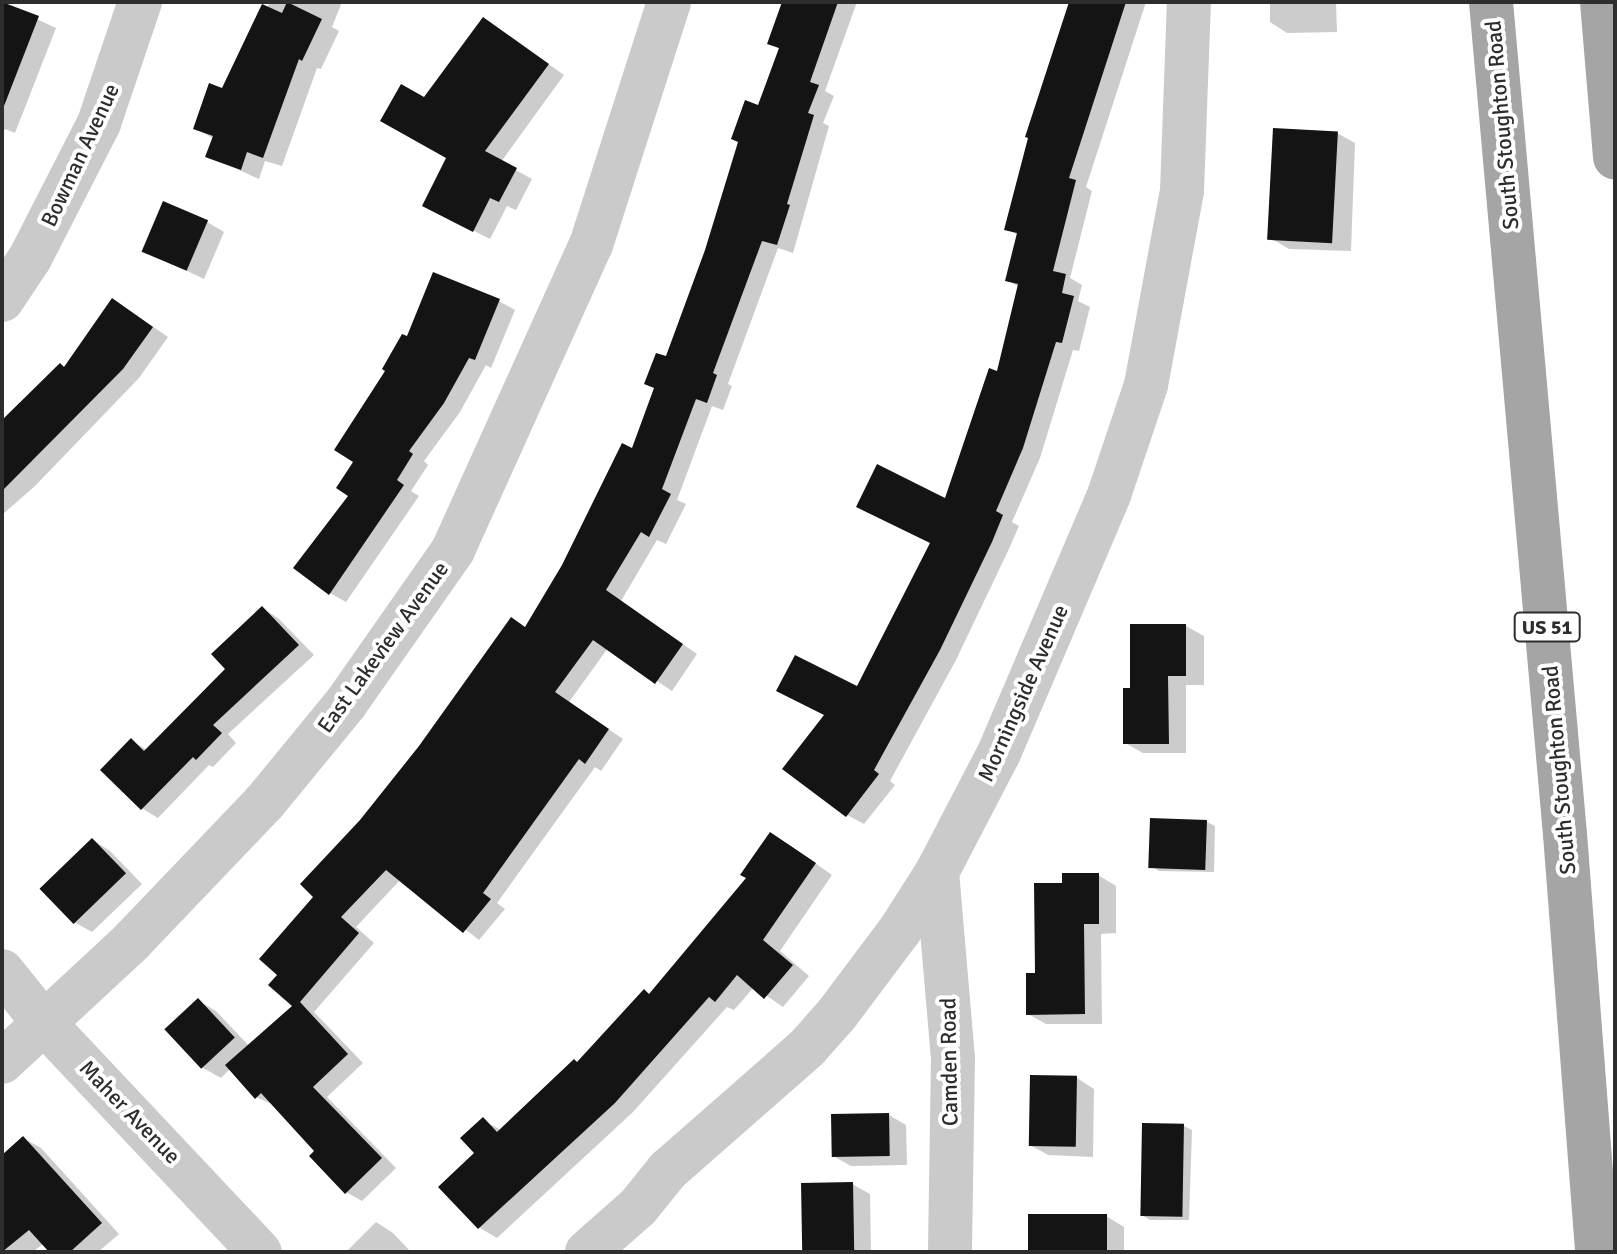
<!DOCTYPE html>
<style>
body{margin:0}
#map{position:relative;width:1617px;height:1254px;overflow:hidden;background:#fff;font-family:Signika,sans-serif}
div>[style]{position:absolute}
.shadow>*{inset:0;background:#0003}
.building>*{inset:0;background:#141414;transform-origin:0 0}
.minor>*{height:44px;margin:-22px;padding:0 22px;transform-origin:22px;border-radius:22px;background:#cacaca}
.primary>*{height:44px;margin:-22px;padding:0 22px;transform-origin:22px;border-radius:22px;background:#a5a5a5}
span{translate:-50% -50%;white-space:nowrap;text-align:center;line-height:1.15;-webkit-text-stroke:8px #fff;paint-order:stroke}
.shield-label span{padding:2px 6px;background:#fff;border:2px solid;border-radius:6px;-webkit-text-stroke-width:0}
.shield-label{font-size:20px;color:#2d2d2d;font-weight:700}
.street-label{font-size:22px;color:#2d2d2d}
.frame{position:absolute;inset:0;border:4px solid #2d2d2d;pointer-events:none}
</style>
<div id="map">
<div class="shadow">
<div style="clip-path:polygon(270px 2px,342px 2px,332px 27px,339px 31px,321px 69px,317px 68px,282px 166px,265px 161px,259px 179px,208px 156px,214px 139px,195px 128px,223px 90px)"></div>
<div style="clip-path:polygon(785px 2px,857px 2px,825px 91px,834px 96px,823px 123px,829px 126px,793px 253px,778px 248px,728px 384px,732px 386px,723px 410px,712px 406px,677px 500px,686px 504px,666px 544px,657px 540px,621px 601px,697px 654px,672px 691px,608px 648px,569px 702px,623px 739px,601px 771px,595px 767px,497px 903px,505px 909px,479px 940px,401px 879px,356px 927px,374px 943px,314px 1012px,363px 1063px,327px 1097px,396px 1168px,362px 1201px,346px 1192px,316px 1151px,274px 1105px,256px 1097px,231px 1068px,221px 1078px,203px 1068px,199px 1001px,216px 1011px,249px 1046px,295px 1006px,280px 975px,316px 897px,361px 821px,527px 628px,633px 451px,781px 50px,770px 43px)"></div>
<div style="clip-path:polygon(1071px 2px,1146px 2px,1086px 187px,1092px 191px,1070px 278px,1082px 285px,1078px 301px,1090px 307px,1079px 351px,1073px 350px,1040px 458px,1012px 522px,1019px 526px,1008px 551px,956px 660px,890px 781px,895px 785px,864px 824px,847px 815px,858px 689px,932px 543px,999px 373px,1019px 287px,1007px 280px,1018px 235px,1007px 229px)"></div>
<div style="clip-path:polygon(1270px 2px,1336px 2px,1337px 32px,1287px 33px,1270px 22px)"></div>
<div style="clip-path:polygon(2px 3px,56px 28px,15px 133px,5px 129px,2px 134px)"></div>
<div style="clip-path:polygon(484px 19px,564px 75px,501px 162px,532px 179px,516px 210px,507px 206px,490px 239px,441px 214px,449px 158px)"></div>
<div style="clip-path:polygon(1337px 133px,1355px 143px,1351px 251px,1289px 249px,1272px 239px)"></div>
<div style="clip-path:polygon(207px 222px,224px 232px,204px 279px,143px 250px)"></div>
<div style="clip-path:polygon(499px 301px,515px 310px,491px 368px,486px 365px,460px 412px,424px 461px,428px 465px,411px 491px,419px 496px,346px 602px,330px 593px,356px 462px,408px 339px)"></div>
<div style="clip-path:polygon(129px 310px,168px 337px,139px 378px,35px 486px,2px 515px,2px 430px)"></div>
<div style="clip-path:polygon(262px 608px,278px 618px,314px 655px,228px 734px,236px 743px,213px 767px,209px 765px,158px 818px,143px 809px,103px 770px,132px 741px,147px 750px,228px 669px)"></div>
<div style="clip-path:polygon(1186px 626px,1204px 636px,1204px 685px,1186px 685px,1186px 753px,1143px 753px,1125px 743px,1132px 690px)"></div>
<div style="clip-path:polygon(1207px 822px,1215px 826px,1214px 872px,1159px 871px,1151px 866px)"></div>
<div style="clip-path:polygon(93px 840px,110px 851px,142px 884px,92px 932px,74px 922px)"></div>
<div style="clip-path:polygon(788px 844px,832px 875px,780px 951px,809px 976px,783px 1007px,754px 987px,734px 1010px,727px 1007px,633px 1112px,497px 1238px,480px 1228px,441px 1187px,477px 1153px,483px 1120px,501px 1130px,578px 1064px,650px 995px)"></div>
<div style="clip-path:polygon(1098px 875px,1116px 886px,1116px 933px,1101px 934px,1102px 1024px,1046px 1024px,1028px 1014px,1065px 885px)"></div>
<div style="clip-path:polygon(1077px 1078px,1094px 1089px,1093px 1157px,1048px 1155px,1030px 1145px)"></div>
<div style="clip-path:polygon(889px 1115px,906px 1125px,907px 1165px,851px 1166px,833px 1156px)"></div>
<div style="clip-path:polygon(1184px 1126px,1192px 1130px,1189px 1220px,1150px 1220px,1142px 1215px)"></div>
<div style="clip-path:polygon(23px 1138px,41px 1148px,119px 1234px,98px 1252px,52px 1252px,44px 1243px,33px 1252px,2px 1252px,2px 1157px)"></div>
<div style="clip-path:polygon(852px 1184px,870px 1194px,871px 1252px,805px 1252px)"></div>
<div style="clip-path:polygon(1106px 1216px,1124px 1227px,1124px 1252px,1031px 1252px)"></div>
<div style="clip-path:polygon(376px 1222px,393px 1233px,411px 1252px,346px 1252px)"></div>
</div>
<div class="building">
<div style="clip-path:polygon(2px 2px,39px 16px,4px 106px,2px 106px)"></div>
<div style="clip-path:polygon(287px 2px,322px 19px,302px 61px,299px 59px,263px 158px,247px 152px,241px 170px,205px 157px,213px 136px,193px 129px,209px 83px,222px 88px,262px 4px,282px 13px)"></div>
<div style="clip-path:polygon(782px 2px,838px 2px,810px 82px,819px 85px,808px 113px,814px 115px,787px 204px,790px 205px,777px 245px,762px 241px,713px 373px,717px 375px,707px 403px,696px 399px,662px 489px,671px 494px,649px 537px,641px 532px,606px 590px,683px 644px,655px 684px,593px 640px,555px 692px,609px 729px,585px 764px,579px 759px,483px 893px,491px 899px,463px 933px,386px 870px,341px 917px,359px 933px,300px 1002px,348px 1054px,313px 1087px,382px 1158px,345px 1194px,309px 1156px,314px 1151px,261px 1093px,255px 1099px,225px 1065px,292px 1006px,268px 985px,277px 975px,259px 959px,313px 897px,300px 884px,360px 820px,419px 746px,511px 617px,525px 627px,562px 565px,622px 443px,632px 448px,654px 388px,644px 384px,656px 353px,666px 356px,705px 250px,738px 142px,731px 139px,745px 100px,758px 105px,779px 48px,767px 44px)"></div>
<div style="clip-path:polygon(1069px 2px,1126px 2px,1069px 178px,1076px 180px,1053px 271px,1066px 274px,1062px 293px,1074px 296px,1062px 343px,1056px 342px,1023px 448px,996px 511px,1003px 515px,992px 542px,940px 650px,874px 770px,879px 774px,846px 817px,782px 769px,824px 715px,776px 691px,795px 655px,857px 686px,930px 543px,856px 507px,877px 464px,945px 498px,989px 368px,997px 371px,1018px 284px,1005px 281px,1017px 233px,1004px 230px,1028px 138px,1025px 137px)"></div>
<div style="clip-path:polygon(483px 17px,549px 64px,485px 151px,517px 168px,499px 202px,490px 198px,473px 232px,422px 206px,446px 158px,380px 121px,401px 84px,424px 97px)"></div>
<div style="left:1273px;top:128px;width:65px;height:112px;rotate:3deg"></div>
<div style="left:163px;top:201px;width:49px;height:55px;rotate:23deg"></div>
<div style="clip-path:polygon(433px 272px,500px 299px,475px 360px,469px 358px,444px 403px,409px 451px,413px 454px,397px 480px,404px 485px,329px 595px,293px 568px,348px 496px,336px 488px,353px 462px,334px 450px,385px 371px,382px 369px,402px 334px,407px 336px)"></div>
<div style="clip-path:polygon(112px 298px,153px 327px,123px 369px,2px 491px,2px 420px,60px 363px,64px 367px)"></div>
<div style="clip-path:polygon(262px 606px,299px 645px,213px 725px,222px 733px,196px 760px,193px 757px,141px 810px,100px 770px,131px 738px,144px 751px,225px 669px,211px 654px)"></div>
<div style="clip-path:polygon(1130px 624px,1186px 624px,1186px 676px,1168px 676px,1169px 744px,1123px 744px,1123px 688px,1130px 688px)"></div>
<div style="left:1150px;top:818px;width:57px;height:50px;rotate:2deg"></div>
<div style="clip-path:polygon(770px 832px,816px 863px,763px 940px,793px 965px,764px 999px,737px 975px,715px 1002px,709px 997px,615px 1103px,478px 1229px,438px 1187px,474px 1153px,460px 1138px,483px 1117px,497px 1132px,574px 1059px,577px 1062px,644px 989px,649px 994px,746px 878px,740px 875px)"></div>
<div style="left:92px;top:838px;width:49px;height:73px;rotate:46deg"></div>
<div style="clip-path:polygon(1062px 873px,1099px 873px,1099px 924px,1084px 924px,1085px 1014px,1026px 1015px,1026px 973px,1035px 973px,1034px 883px,1062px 883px)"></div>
<div style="left:198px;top:998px;width:54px;height:46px;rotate:47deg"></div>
<div style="left:1030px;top:1075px;width:47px;height:71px;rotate:1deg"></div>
<div style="left:889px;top:1113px;width:43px;height:58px;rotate:89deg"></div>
<div style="left:1142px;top:1123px;width:42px;height:93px;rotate:1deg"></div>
<div style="clip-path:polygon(23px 1136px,102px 1223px,70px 1252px,49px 1252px,29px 1230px,2px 1252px,2px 1155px)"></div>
<div style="left:853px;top:1182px;width:70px;height:52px;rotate:89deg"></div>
<div style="left:1107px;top:1214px;width:38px;height:79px;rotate:90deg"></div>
</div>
<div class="minor">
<div style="left:2px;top:300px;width:50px;rotate:-56.3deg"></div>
<div style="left:30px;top:258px;width:152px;rotate:-62.9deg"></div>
<div style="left:99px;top:123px;width:128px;rotate:-71.3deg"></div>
<div style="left:937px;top:872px;width:187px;rotate:85.1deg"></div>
<div style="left:953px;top:1058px;width:194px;rotate:90.9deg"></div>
<div style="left:2px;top:971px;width:65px;rotate:51.2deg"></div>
<div style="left:43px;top:1022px;width:316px;rotate:46.7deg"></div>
<div style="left:2px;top:1062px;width:178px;rotate:-42.9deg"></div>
<div style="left:132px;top:941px;width:191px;rotate:-46.3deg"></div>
<div style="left:264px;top:803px;width:129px;rotate:-50.6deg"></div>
<div style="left:346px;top:703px;width:187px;rotate:-55deg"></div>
<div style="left:453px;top:550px;width:335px;rotate:-65.7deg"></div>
<div style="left:591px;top:245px;width:255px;rotate:-72.2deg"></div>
<div style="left:587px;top:1252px;width:68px;rotate:-41.4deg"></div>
<div style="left:638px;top:1207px;width:48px;rotate:-51deg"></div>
<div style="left:668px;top:1170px;width:185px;rotate:-41.3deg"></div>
<div style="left:807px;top:1048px;width:45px;rotate:-48.6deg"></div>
<div style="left:837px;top:1014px;width:105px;rotate:-53.1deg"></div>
<div style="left:900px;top:930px;width:69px;rotate:-57.5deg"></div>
<div style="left:937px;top:872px;width:134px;rotate:-62.5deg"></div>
<div style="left:999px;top:753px;width:280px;rotate:-66.9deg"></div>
<div style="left:1109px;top:495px;width:116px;rotate:-71.4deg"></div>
<div style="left:1146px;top:385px;width:197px;rotate:-79.5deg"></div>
<div style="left:1182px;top:191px;width:189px;rotate:-87.9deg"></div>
</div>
<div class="primary">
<div style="left:1491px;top:2px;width:835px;rotate:84.92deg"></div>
<div style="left:1565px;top:834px;width:419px;rotate:85.6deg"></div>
<div style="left:1602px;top:2px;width:156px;rotate:85.2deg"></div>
</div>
<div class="shield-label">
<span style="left:1547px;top:627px">US 51</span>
</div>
<div class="street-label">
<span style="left:1502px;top:125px;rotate:-95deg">South Stoughton Road</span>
<span style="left:80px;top:155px;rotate:-65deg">Bowman Avenue</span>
<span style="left:383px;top:647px;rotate:-54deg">East Lakeview Avenue</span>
<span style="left:1023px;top:693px;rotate:-66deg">Morningside Avenue</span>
<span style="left:1559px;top:770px;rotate:-95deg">South Stoughton Road</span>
<span style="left:949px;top:1062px;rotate:-91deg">Camden Road</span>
<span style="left:130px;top:1112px;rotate:46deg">Maher Avenue</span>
</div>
<div class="frame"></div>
</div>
